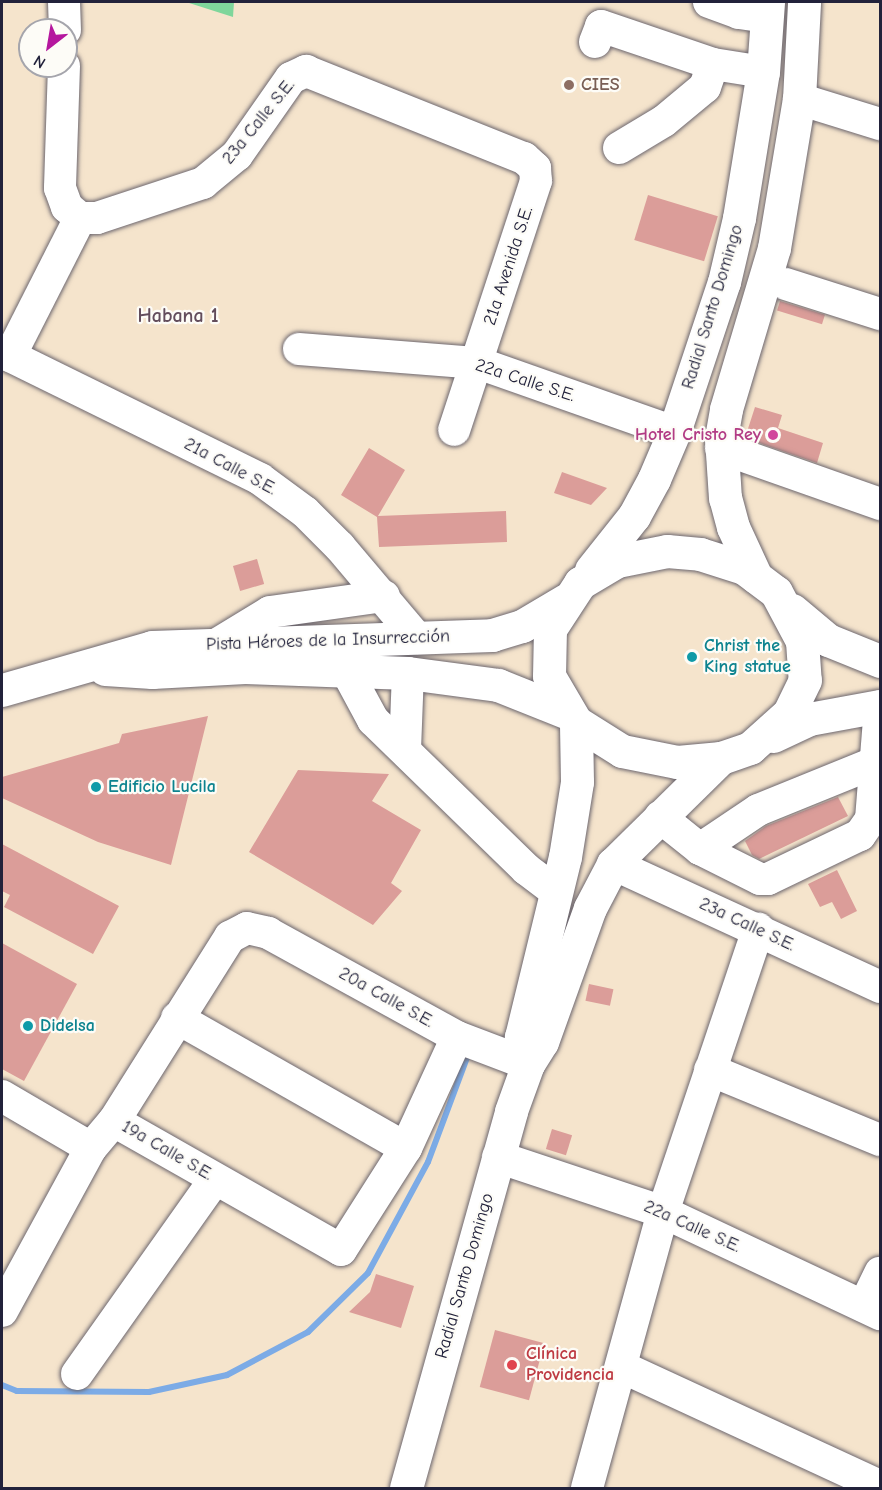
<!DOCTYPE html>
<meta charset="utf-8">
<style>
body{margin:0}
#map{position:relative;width:882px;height:1490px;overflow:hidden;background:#f5e4cc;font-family:"Comic Neue",sans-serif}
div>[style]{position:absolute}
.green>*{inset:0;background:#7fd69b}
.stream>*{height:6px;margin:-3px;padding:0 3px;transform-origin:3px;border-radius:3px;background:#7cabe6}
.building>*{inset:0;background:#db9d99;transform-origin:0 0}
.roads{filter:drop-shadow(0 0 2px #6c666e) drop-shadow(0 0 2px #6c666e)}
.minor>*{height:32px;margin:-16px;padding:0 16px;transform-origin:16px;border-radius:16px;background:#fff}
.major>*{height:33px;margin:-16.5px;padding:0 16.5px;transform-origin:16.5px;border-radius:16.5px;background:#fff}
.dots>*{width:16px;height:16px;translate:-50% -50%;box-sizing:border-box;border:3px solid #fdfcf7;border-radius:50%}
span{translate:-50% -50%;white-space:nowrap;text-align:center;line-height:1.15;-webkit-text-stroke:4.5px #fdfcf7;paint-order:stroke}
.education-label{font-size:18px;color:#785e54;font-weight:700}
.left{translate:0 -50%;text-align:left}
.street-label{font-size:18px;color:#22223b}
.hotel-label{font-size:18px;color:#b23c85;font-weight:700}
.right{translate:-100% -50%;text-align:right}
.culture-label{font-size:18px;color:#0d838f;font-weight:700}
.health-label{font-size:18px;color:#be3a42;font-weight:700}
.neighbourhood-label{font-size:20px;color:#634d5c;font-weight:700}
.frame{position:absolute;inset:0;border:3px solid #22223b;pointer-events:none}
.north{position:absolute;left:18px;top:18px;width:60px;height:60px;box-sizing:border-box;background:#fdfcf7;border:2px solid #a5a5ac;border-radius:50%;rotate:211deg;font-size:16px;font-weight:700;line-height:24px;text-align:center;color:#22223b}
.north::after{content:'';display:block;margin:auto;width:21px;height:27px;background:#b5179e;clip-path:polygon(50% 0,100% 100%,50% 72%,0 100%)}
</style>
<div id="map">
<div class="green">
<div style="clip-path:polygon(186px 2px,234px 2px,233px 17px)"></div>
</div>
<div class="stream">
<div style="left:2px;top:1385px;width:16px;rotate:22deg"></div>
<div style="left:17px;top:1391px;width:132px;rotate:0.4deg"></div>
<div style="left:149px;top:1392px;width:80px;rotate:-12.3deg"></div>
<div style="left:227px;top:1375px;width:92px;rotate:-28deg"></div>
<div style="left:308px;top:1332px;width:84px;rotate:-44.5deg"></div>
<div style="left:368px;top:1273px;width:126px;rotate:-61.6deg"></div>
<div style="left:428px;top:1162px;width:114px;rotate:-69.5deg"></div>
</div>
<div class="building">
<div style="left:648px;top:195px;width:73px;height:47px;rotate:17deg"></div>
<div style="left:780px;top:301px;width:47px;height:10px;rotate:17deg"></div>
<div style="clip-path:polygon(755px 407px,782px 415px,778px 428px,823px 443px,817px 463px,745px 438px)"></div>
<div style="clip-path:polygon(369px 448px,405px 470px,378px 516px,506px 511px,507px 542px,379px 547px,377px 517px,341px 495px)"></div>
<div style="clip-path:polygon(562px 472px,607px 488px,591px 505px,554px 493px)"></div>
<div style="left:257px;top:559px;width:26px;height:25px;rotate:74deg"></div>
<div style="clip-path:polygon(208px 716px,171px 865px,98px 842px,2px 798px,2px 777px,119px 743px,122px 734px)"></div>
<div style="clip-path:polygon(298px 770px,389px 774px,372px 801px,421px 830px,391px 883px,402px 891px,373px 925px,249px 852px)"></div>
<div style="clip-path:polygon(838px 797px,848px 816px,759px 859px,752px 855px,745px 841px,766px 826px)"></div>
<div style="clip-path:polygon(2px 844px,119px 906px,93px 954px,4px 907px,10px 895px,2px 891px)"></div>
<div style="clip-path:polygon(837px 870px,857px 911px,841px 919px,832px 902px,820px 907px,808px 884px)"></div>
<div style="clip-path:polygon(2px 943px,77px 984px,24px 1081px,2px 1069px)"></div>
<div style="left:589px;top:984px;width:25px;height:17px;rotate:12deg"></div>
<div style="left:552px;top:1129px;width:21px;height:21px;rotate:17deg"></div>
<div style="clip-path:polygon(376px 1274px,414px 1286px,401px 1328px,349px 1312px,370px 1292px)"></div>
<div style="left:495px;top:1330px;width:51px;height:59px;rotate:15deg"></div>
</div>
<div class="roads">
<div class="minor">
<div style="left:64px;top:2px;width:28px;rotate:88deg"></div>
<div style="left:709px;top:2px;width:32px;rotate:20deg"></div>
<div style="left:739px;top:13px;width:28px;rotate:8deg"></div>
<div style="left:595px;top:42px;width:17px;rotate:-69deg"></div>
<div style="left:601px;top:26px;width:118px;rotate:18.7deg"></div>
<div style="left:713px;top:64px;width:51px;rotate:9.1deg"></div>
<div style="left:64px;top:66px;width:122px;rotate:91.9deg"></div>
<div style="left:60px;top:188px;width:20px;rotate:70deg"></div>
<div style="left:67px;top:207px;width:17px;rotate:40deg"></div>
<div style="left:799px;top:99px;width:85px;rotate:17.2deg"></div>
<div style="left:619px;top:148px;width:52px;rotate:-31deg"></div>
<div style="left:664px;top:121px;width:53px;rotate:-39.7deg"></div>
<div style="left:705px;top:87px;width:24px;rotate:-71deg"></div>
<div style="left:80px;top:218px;width:17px"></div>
<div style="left:97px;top:218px;width:112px;rotate:-18.3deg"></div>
<div style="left:203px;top:183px;width:44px;rotate:-39.5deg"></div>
<div style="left:237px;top:155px;width:94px;rotate:-55deg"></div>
<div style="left:291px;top:78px;width:17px;rotate:-25deg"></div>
<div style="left:306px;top:71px;width:235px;rotate:21.8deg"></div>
<div style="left:524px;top:158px;width:15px;rotate:42deg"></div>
<div style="left:535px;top:168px;width:13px;rotate:86deg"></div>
<div style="left:536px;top:181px;width:262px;rotate:108.2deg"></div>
<div style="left:786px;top:284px;width:99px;rotate:17.7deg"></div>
<div style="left:299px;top:349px;width:180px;rotate:4.5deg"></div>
<div style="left:478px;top:363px;width:208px;rotate:19.4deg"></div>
<div style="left:2px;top:352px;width:288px;rotate:26.2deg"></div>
<div style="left:260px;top:479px;width:56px;rotate:36.3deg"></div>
<div style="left:305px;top:512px;width:49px;rotate:45deg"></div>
<div style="left:340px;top:547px;width:119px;rotate:49.8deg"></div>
<div style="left:10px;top:356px;width:155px;rotate:-63.1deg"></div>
<div style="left:721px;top:448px;width:169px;rotate:19.4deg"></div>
<div style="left:216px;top:645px;width:63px;rotate:-31.4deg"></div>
<div style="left:270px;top:612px;width:115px;rotate:-8deg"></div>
<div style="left:346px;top:670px;width:57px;rotate:61.6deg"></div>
<div style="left:373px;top:720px;width:214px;rotate:44.2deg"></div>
<div style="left:526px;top:869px;width:38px;rotate:37deg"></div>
<div style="left:405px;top:750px;width:77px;rotate:-87.8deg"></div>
<div style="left:660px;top:817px;width:51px;rotate:38.7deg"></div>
<div style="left:700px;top:849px;width:67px;rotate:26.6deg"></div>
<div style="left:760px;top:879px;width:8px"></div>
<div style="left:768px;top:879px;width:102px;rotate:-25.6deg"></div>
<div style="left:860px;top:835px;width:19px;rotate:-55deg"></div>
<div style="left:871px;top:819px;width:113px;rotate:-85.4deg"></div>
<div style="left:700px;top:849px;width:70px;rotate:-33.9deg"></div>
<div style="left:758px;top:810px;width:125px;rotate:-22.1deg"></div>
<div style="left:613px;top:864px;width:294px;rotate:24.7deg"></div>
<div style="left:177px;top:1018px;width:263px;rotate:29.6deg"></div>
<div style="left:710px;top:1070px;width:184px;rotate:22.4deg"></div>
<div style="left:2px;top:1096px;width:103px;rotate:30.3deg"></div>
<div style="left:91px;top:1148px;width:35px;rotate:-50deg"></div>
<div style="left:114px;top:1121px;width:218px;rotate:-57.8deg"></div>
<div style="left:230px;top:937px;width:19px;rotate:-28deg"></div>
<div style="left:247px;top:928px;width:22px;rotate:13deg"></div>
<div style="left:268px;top:933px;width:216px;rotate:28.8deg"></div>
<div style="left:457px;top:1037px;width:76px;rotate:20.8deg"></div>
<div style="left:114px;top:1121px;width:261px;rotate:29.6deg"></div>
<div style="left:341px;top:1250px;width:121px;rotate:-57.5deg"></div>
<div style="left:406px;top:1148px;width:122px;rotate:-65.3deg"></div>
<div style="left:498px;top:1157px;width:174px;rotate:18.4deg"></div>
<div style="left:663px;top:1212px;width:240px;rotate:25.2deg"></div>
<div style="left:864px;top:1306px;width:37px;rotate:-64deg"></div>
<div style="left:2px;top:1311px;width:186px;rotate:-61.4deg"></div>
<div style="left:622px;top:1367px;width:284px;rotate:24.8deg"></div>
<div style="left:77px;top:1374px;width:239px;rotate:-54.7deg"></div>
<div style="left:587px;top:1488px;width:286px;rotate:-74.6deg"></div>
<div style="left:663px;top:1212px;width:299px;rotate:-71.4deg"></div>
</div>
<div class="major">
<div style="left:667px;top:551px;width:33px;rotate:5deg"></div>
<div style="left:700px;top:554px;width:46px;rotate:17.7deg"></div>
<div style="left:744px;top:568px;width:40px;rotate:37deg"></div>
<div style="left:776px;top:592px;width:55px;rotate:62deg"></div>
<div style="left:802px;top:641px;width:39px;rotate:86deg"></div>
<div style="left:805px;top:680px;width:37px;rotate:116deg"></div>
<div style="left:789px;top:713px;width:52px;rotate:138.1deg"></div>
<div style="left:750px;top:748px;width:31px;rotate:161deg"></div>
<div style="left:721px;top:758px;width:44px;rotate:174.8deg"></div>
<div style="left:677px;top:762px;width:56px;rotate:-168.7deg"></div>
<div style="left:622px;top:751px;width:54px;rotate:-147.8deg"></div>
<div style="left:576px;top:722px;width:53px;rotate:-120.4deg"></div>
<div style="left:549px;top:676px;width:47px;rotate:-88.8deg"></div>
<div style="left:550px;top:629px;width:55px;rotate:-56.9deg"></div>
<div style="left:580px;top:583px;width:43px;rotate:-30.7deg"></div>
<div style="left:617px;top:561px;width:51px;rotate:-11.3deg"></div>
<div style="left:591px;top:570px;width:69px;rotate:-51.5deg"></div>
<div style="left:634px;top:516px;width:42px;rotate:-61.6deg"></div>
<div style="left:654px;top:479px;width:51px;rotate:-66.9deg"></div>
<div style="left:674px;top:432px;width:158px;rotate:-71.6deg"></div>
<div style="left:724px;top:282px;width:66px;rotate:-76.8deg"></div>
<div style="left:739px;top:218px;width:148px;rotate:-80.7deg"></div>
<div style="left:763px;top:72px;width:70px;rotate:-85.9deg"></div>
<div style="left:756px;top:577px;width:55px;rotate:-114.7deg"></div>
<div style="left:733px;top:527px;width:30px;rotate:-105deg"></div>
<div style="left:725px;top:498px;width:60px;rotate:-93.8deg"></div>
<div style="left:721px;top:438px;width:29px;rotate:-80deg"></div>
<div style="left:726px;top:409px;width:168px;rotate:-73.4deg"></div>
<div style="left:774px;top:248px;width:151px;rotate:-80.5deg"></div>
<div style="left:799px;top:99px;width:97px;rotate:-87deg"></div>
<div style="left:792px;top:610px;width:47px;rotate:39.8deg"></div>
<div style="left:828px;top:640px;width:56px;rotate:22deg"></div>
<div style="left:105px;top:669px;width:47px;rotate:3.7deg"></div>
<div style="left:152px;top:672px;width:93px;rotate:-3.1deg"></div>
<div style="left:245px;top:667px;width:163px;rotate:2.1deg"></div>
<div style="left:408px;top:673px;width:91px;rotate:7.6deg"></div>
<div style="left:498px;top:685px;width:75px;rotate:21.8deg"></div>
<div style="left:2px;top:690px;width:156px;rotate:-16deg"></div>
<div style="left:152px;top:647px;width:340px;rotate:-2deg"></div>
<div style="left:492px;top:635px;width:31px;rotate:-17deg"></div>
<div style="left:522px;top:626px;width:51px;rotate:-30.6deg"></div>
<div style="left:773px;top:736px;width:40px;rotate:-25deg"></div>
<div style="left:809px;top:719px;width:72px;rotate:-10.4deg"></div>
<div style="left:528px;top:1064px;width:28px;rotate:-105deg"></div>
<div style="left:521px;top:1037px;width:185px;rotate:-76.3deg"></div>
<div style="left:565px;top:857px;width:76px;rotate:-80.9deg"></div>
<div style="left:577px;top:782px;width:60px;rotate:-91deg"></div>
<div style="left:406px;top:1488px;width:391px;rotate:-74.4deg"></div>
<div style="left:511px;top:1111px;width:50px;rotate:-70.1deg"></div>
<div style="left:528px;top:1064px;width:26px;rotate:-58deg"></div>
<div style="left:542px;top:1042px;width:142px;rotate:-70.3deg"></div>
<div style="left:590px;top:908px;width:50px;rotate:-62.4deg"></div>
<div style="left:613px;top:864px;width:151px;rotate:-44.5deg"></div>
</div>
</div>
<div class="dots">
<div style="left:569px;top:85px;background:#8d6e63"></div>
<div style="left:773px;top:435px;background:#d1479c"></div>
<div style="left:692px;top:657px;background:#0f9aa8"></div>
<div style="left:96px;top:787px;background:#0f9aa8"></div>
<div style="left:28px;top:1026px;background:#0f9aa8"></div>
<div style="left:512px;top:1365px;background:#e0444e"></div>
</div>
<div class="education-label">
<span class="left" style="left:581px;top:85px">CIES</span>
</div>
<div class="street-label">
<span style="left:259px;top:122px;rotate:-51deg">23a Calle S.E.</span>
<span style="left:509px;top:266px;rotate:-72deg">21a Avenida S.E.</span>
<span style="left:713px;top:307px;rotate:-73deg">Radial Santo Domingo</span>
<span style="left:525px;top:381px;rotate:18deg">22a Calle S.E.</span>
<span style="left:230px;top:467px;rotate:28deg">21a Calle S.E.</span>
<span style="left:328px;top:641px;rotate:-2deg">Pista Héroes de la Insurrección</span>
<span style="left:747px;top:925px;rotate:25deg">23a Calle S.E.</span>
<span style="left:386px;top:998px;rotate:29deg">20a Calle S.E.</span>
<span style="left:167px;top:1151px;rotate:30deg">19a Calle S.E.</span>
<span style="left:692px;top:1227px;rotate:24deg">22a Calle S.E.</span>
<span style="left:465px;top:1276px;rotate:-74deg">Radial Santo Domingo</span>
</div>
<div class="hotel-label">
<span class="right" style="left:761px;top:435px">Hotel Cristo Rey</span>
</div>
<div class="culture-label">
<span class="left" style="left:704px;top:657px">Christ the<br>King statue</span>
<span class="left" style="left:108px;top:787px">Edificio Lucila</span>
<span class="left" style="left:40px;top:1026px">Didelsa</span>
</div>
<div class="health-label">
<span class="left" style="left:526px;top:1365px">Clínica<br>Providencia</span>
</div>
<div class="neighbourhood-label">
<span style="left:178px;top:315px">Habana 1</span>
</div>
<div class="frame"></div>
<div class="north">N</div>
</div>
